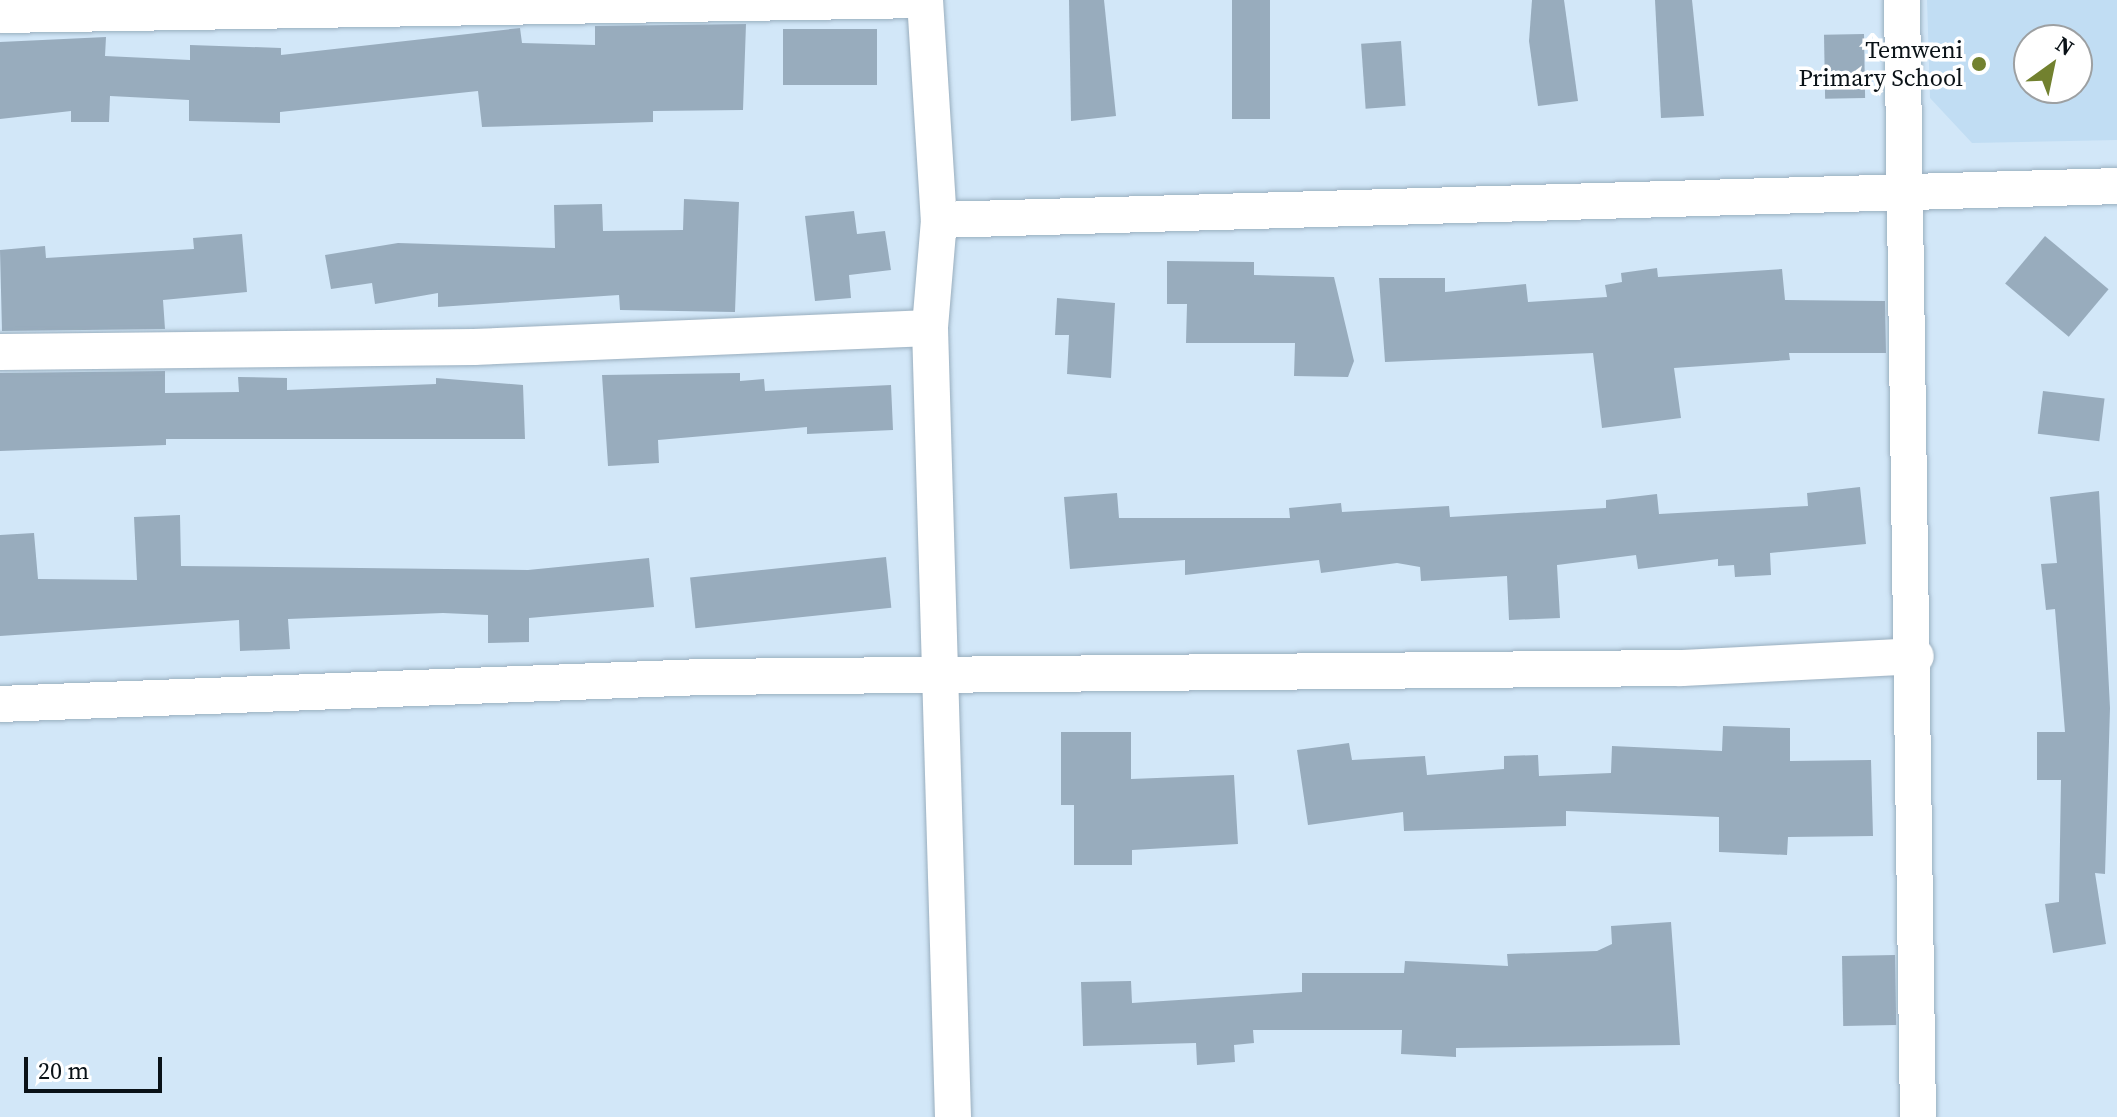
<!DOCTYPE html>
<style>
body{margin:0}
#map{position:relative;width:2117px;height:1117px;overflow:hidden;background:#d2e7f8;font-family:"Source Serif 4",serif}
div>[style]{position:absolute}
.built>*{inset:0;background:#c1ddf3}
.building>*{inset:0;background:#98acbd;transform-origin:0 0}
.roads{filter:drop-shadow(0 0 2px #99aebe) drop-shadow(0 0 2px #99aebe)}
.minor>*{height:36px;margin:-18px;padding:0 18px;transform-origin:18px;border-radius:18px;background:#fff}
.dots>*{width:22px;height:22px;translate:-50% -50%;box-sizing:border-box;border:4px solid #fff;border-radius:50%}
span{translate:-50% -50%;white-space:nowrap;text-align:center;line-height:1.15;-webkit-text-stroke:7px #fff;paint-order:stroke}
.poi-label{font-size:24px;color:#0a1217}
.right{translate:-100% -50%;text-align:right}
.north{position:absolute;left:2013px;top:24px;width:80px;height:80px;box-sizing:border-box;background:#fff;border:2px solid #9da0a2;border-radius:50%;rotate:33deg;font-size:22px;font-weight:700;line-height:32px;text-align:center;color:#0a1217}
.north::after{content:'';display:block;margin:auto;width:28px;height:36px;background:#72812f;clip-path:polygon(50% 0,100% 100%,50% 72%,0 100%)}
.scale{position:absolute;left:24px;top:1057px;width:138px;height:36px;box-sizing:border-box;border:4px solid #0a1217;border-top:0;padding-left:10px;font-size:24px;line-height:28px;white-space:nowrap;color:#0a1217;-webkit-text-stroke:6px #fff;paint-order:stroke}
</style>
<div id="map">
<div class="built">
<div style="clip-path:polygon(evenodd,1927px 0,2117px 0,2117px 140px,1972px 143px,1930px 98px,1927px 0,2029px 40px,2077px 40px,2077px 88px,2029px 88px,2029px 40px)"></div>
</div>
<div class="building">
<div style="clip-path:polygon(1069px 0,1104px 0,1116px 116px,1071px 121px)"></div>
<div style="left:1232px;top:0;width:38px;height:119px"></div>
<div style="clip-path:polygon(1532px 0,1564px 0,1578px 101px,1538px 106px,1529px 41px)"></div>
<div style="clip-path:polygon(1655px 0,1692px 0,1704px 116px,1661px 118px)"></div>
<div style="clip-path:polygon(746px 24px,743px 110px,653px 111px,653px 122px,482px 127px,478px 91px,280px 112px,280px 123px,189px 121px,189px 100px,110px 96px,109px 122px,71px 122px,71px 111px,0 119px,0 42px,106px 37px,105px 56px,190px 60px,190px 45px,281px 48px,281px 55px,520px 28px,522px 43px,595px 45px,595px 26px)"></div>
<div style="left:783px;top:29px;width:94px;height:56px"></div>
<div style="left:1864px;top:34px;width:64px;height:40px;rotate:89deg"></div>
<div style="left:1401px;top:41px;width:65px;height:40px;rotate:86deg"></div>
<div style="clip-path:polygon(684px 199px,739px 202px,735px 312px,620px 310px,619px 295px,438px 307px,438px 293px,375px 304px,372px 283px,331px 289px,325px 255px,398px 243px,555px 248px,554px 205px,602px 204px,603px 231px,683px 230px)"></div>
<div style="clip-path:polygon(854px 211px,857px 234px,885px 231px,891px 270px,849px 275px,851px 298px,815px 301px,805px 216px)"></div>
<div style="clip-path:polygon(242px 234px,247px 292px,163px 300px,165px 329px,2px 331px,0 250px,45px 246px,46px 258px,194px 249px,193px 238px)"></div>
<div style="left:2045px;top:236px;width:83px;height:62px;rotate:40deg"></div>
<div style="clip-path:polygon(1167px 261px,1254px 262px,1254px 275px,1334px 277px,1354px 361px,1348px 377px,1294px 376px,1295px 343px,1186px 343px,1187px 304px,1167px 304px)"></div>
<div style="clip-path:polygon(1657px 268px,1658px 277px,1782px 269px,1785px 300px,1885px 301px,1886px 353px,1789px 353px,1790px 360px,1674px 368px,1681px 418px,1602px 428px,1593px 353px,1385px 362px,1379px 278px,1445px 278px,1445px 292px,1526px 284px,1528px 302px,1607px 297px,1605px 285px,1622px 282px,1621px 273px)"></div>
<div style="clip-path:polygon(1057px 298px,1115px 303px,1111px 378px,1067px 374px,1069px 335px,1055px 335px)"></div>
<div style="clip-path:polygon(165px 371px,165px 393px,239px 392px,238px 377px,287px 378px,287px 390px,436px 384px,436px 378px,523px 385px,525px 439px,166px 439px,166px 445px,0 451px,0 373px)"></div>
<div style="clip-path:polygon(740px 373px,740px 381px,764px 379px,765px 391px,891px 385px,893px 430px,807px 434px,807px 427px,658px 440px,659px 463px,608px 466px,602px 375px)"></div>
<div style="left:2043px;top:391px;width:62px;height:43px;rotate:7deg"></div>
<div style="clip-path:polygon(1860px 487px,1866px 544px,1770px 553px,1771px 575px,1735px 577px,1734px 565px,1718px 566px,1718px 559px,1638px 569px,1636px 555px,1557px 565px,1560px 618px,1509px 620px,1507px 576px,1421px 581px,1420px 567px,1397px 563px,1321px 573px,1319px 560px,1185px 575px,1185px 560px,1070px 569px,1064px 497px,1117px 493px,1119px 518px,1290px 518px,1289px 508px,1341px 503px,1342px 512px,1449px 506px,1450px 517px,1606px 508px,1606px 500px,1657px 494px,1659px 514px,1808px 506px,1807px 493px)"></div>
<div style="clip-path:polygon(2099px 491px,2110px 708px,2105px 874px,2095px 873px,2106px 944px,2053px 953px,2045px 904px,2059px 902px,2061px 780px,2037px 780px,2037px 732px,2065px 732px,2055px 609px,2046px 610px,2041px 564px,2057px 563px,2050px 497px)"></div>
<div style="clip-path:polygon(180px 515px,181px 566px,528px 570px,649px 558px,654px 607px,529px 618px,529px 642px,488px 643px,488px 615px,443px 613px,288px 619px,290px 649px,240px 651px,239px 620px,0 636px,0 535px,34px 533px,38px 579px,137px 580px,134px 517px)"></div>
<div style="left:886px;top:557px;width:51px;height:197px;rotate:84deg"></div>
<div style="clip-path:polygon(1723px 726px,1790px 728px,1790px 761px,1871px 760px,1873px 836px,1788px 837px,1787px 855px,1719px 852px,1719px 817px,1566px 811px,1566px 826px,1404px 831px,1403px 812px,1308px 825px,1297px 750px,1349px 743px,1352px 760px,1425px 756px,1427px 775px,1504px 769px,1504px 756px,1538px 755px,1539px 776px,1611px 773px,1612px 746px,1722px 751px)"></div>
<div style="clip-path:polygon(1061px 732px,1131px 732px,1131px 779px,1234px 775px,1238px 844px,1132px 850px,1132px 865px,1074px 865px,1074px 805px,1061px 805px)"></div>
<div style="clip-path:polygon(1671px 922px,1680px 1045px,1456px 1048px,1456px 1057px,1401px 1054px,1402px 1030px,1253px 1030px,1254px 1043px,1234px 1045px,1235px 1062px,1197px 1065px,1196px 1043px,1083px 1046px,1081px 982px,1131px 981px,1132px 1003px,1302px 992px,1302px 973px,1404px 973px,1405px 961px,1508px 966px,1507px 954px,1597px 951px,1612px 944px,1611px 926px)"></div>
<div style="left:1895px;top:955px;width:70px;height:53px;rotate:89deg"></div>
</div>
<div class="roads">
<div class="minor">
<div style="left:925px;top:0;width:220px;rotate:86.4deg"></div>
<div style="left:939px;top:220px;width:108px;rotate:94.8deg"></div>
<div style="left:930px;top:328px;width:789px;rotate:88.33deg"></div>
<div style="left:1902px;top:0;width:1117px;rotate:89.18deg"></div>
<div style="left:0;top:15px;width:925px;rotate:-0.93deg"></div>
<div style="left:939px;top:220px;width:1178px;rotate:-1.65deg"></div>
<div style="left:0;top:352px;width:474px;rotate:-0.6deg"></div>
<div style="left:474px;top:347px;width:456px;rotate:-2.4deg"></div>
<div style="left:0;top:704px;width:704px;rotate:-2.2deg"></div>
<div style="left:703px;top:677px;width:978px;rotate:-0.53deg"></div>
<div style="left:1681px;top:668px;width:235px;rotate:-2.9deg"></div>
</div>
</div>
<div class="dots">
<div style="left:1979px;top:64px;background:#72812f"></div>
</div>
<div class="poi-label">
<span class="right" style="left:1963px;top:64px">Temweni<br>Primary School</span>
</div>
<div class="north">N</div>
<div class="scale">20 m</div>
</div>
